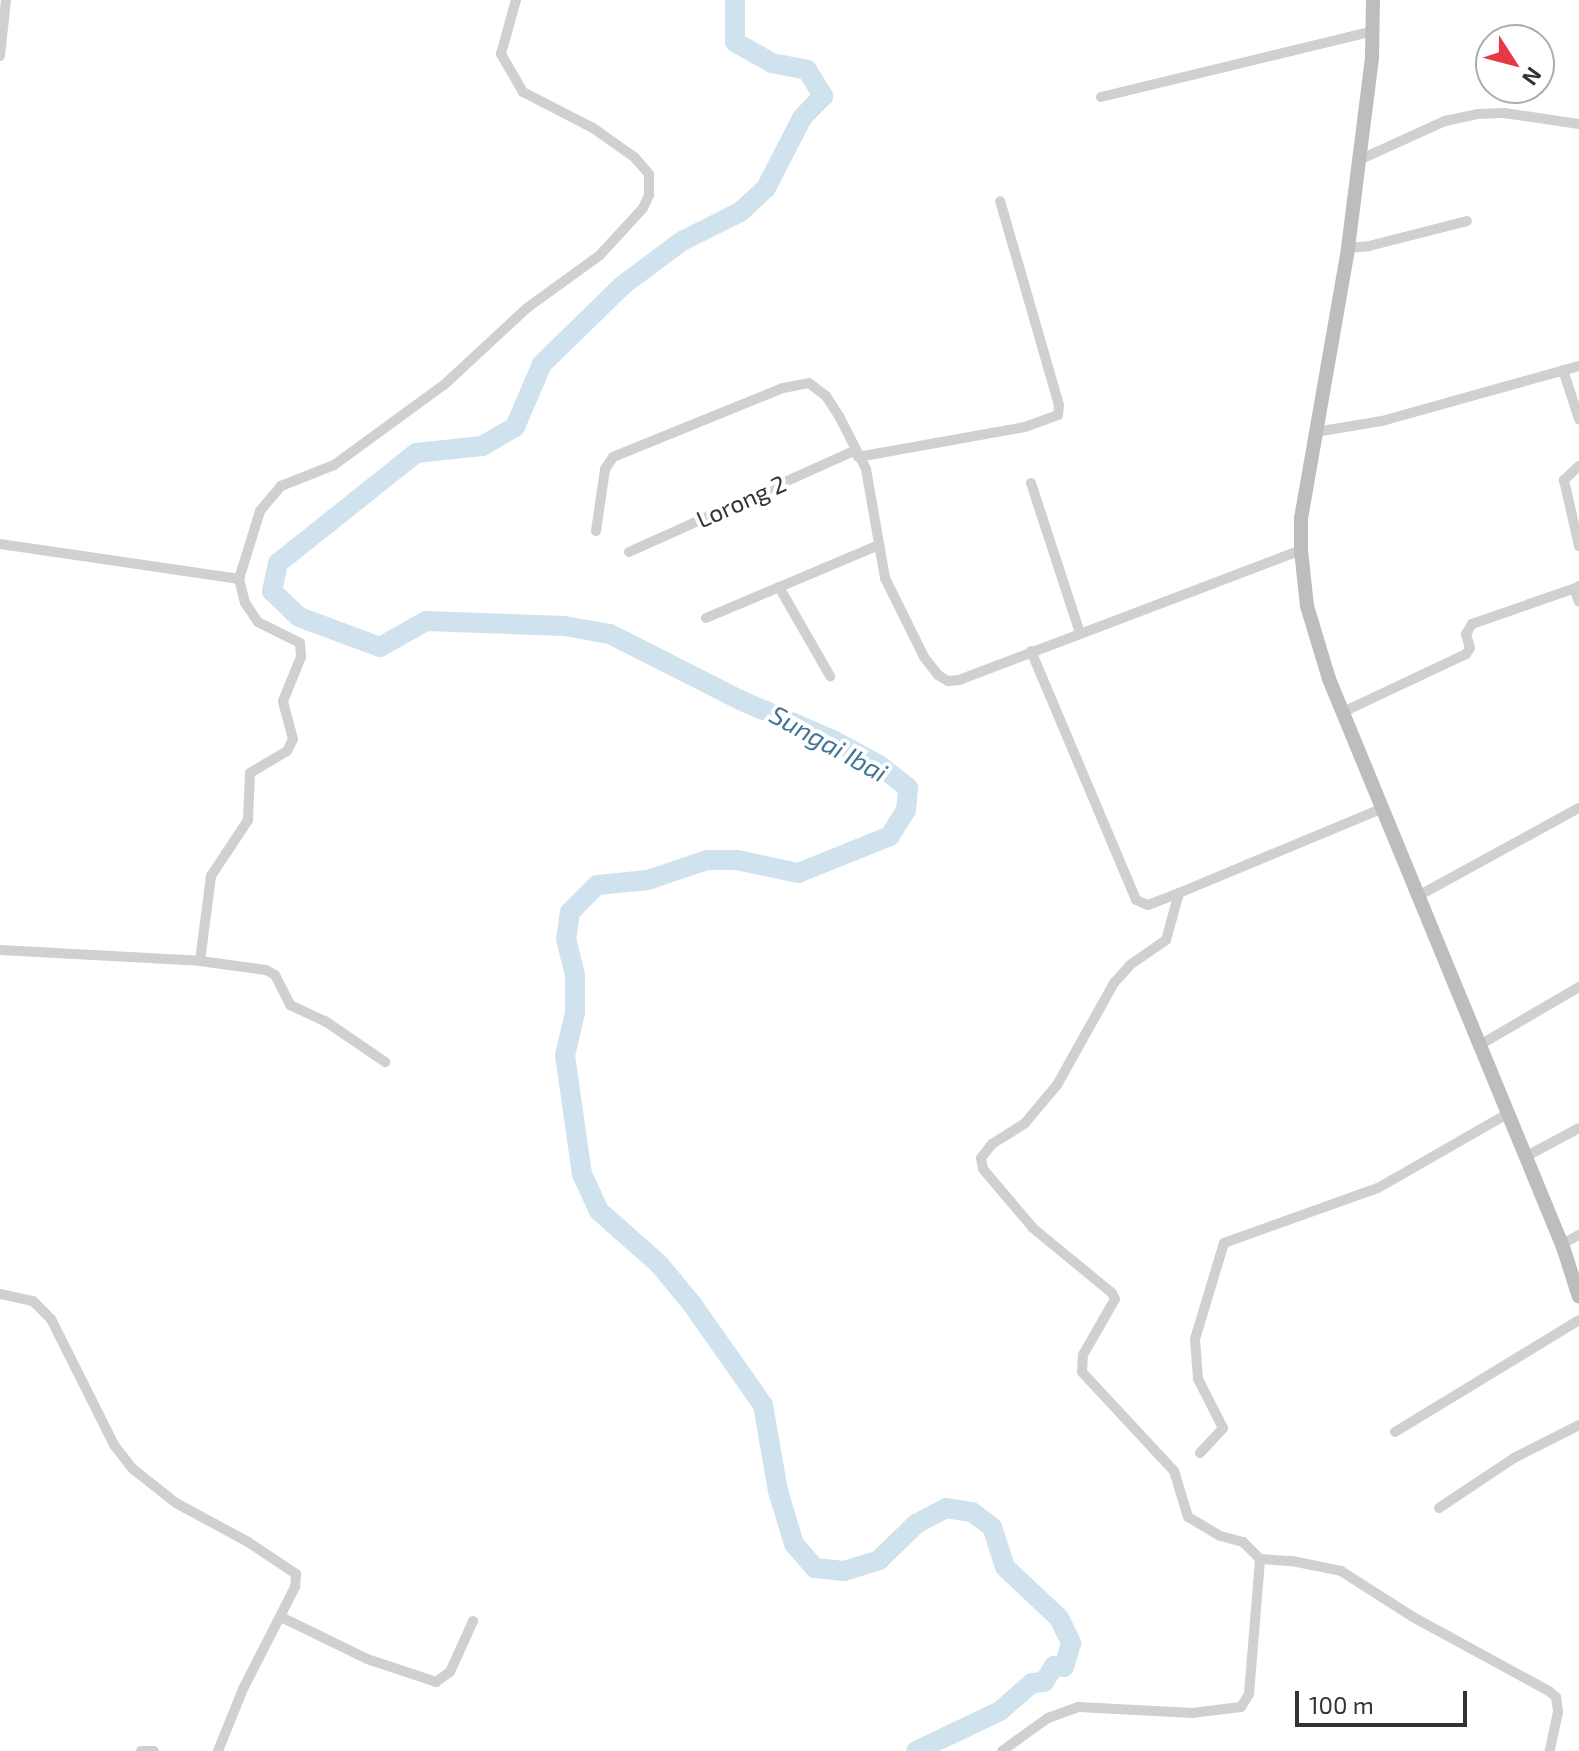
<!DOCTYPE html>
<style>
body{margin:0}
#map{position:relative;width:1579px;height:1751px;overflow:hidden;background:#fff;font-family:"Exo 2",sans-serif}
div>[style]{position:absolute}
.river>*{height:20px;margin:-10px;padding:0 10px;transform-origin:10px;border-radius:10px;background:#cfe2ee}
.street>*{height:10px;margin:-5px;padding:0 5px;transform-origin:5px;border-radius:5px;background:#d0d0d0}
.secondary>*{height:14px;margin:-7px;padding:0 7px;transform-origin:7px;border-radius:7px;background:#bdbdbd}
span{translate:-50% -50%;white-space:nowrap;text-align:center;line-height:1.15;-webkit-text-stroke:8px #fff;paint-order:stroke}
.street-label{font-size:24px;color:#333}
.water-label{font-size:26px;color:#3f7597;font-style:italic}
.north{position:absolute;left:1475px;top:24px;width:80px;height:80px;box-sizing:border-box;background:#fff;border:2px solid #adadad;border-radius:50%;rotate:126deg;font-size:22px;font-weight:700;line-height:32px;text-align:center;color:#333}
.north::after{content:'';display:block;margin:auto;width:28px;height:36px;background:#e63946;clip-path:polygon(50% 0,100% 100%,50% 72%,0 100%)}
.scale{position:absolute;left:1295px;top:1691px;width:172px;height:36px;box-sizing:border-box;border:4px solid #333;border-top:0;padding-left:10px;font-size:24px;line-height:28px;white-space:nowrap;color:#333;-webkit-text-stroke:6px #fff;paint-order:stroke}
</style>
<div id="map">
<div class="river">
<div style="left:735px;top:0;width:42px;rotate:90deg"></div>
<div style="left:735px;top:42px;width:43px;rotate:29.6deg"></div>
<div style="left:772px;top:63px;width:36px;rotate:11deg"></div>
<div style="left:807px;top:70px;width:31px;rotate:58deg"></div>
<div style="left:823px;top:96px;width:30px;rotate:134deg"></div>
<div style="left:802px;top:118px;width:79px;rotate:117.2deg"></div>
<div style="left:766px;top:188px;width:35px;rotate:137deg"></div>
<div style="left:740px;top:212px;width:65px;rotate:153.4deg"></div>
<div style="left:682px;top:241px;width:74px;rotate:143.3deg"></div>
<div style="left:623px;top:285px;width:113px;rotate:135.7deg"></div>
<div style="left:542px;top:364px;width:69px;rotate:113.2deg"></div>
<div style="left:515px;top:427px;width:38px;rotate:150deg"></div>
<div style="left:482px;top:446px;width:66px;rotate:173.9deg"></div>
<div style="left:416px;top:453px;width:176px;rotate:141.4deg"></div>
<div style="left:278px;top:563px;width:29px;rotate:102deg"></div>
<div style="left:272px;top:591px;width:37px;rotate:44deg"></div>
<div style="left:299px;top:617px;width:86px;rotate:20.3deg"></div>
<div style="left:380px;top:647px;width:53px;rotate:-29.5deg"></div>
<div style="left:426px;top:621px;width:138px;rotate:2.1deg"></div>
<div style="left:564px;top:626px;width:47px;rotate:9.9deg"></div>
<div style="left:610px;top:634px;width:146px;rotate:26.9deg"></div>
<div style="left:740px;top:700px;width:101px;rotate:23.3deg"></div>
<div style="left:833px;top:740px;width:52px;rotate:28.5deg"></div>
<div style="left:879px;top:765px;width:37px;rotate:38deg"></div>
<div style="left:908px;top:788px;width:22px;rotate:95deg"></div>
<div style="left:906px;top:810px;width:31px;rotate:122deg"></div>
<div style="left:890px;top:836px;width:99px;rotate:158.1deg"></div>
<div style="left:798px;top:873px;width:62px;rotate:-168deg"></div>
<div style="left:737px;top:860px;width:30px;rotate:180deg"></div>
<div style="left:707px;top:860px;width:62px;rotate:161.3deg"></div>
<div style="left:648px;top:880px;width:51px;rotate:174.4deg"></div>
<div style="left:597px;top:885px;width:38px;rotate:135deg"></div>
<div style="left:570px;top:912px;width:27px;rotate:98deg"></div>
<div style="left:566px;top:939px;width:38px;rotate:76deg"></div>
<div style="left:575px;top:976px;width:37px;rotate:90deg"></div>
<div style="left:575px;top:1013px;width:43px;rotate:103.4deg"></div>
<div style="left:565px;top:1055px;width:120px;rotate:81.9deg"></div>
<div style="left:582px;top:1174px;width:41px;rotate:65.3deg"></div>
<div style="left:599px;top:1211px;width:80px;rotate:41.5deg"></div>
<div style="left:659px;top:1264px;width:52px;rotate:50.5deg"></div>
<div style="left:692px;top:1304px;width:123px;rotate:54.9deg"></div>
<div style="left:763px;top:1405px;width:87px;rotate:80.1deg"></div>
<div style="left:778px;top:1491px;width:55px;rotate:73.2deg"></div>
<div style="left:794px;top:1544px;width:32px;rotate:49deg"></div>
<div style="left:815px;top:1568px;width:29px;rotate:6deg"></div>
<div style="left:844px;top:1571px;width:37px;rotate:-17deg"></div>
<div style="left:879px;top:1560px;width:52px;rotate:-44.2deg"></div>
<div style="left:916px;top:1524px;width:34px;rotate:-28deg"></div>
<div style="left:946px;top:1508px;width:26px;rotate:9deg"></div>
<div style="left:972px;top:1512px;width:25px;rotate:37deg"></div>
<div style="left:992px;top:1527px;width:42px;rotate:72deg"></div>
<div style="left:1005px;top:1567px;width:74px;rotate:43.4deg"></div>
<div style="left:1059px;top:1618px;width:28px;rotate:64deg"></div>
<div style="left:1071px;top:1643px;width:25px;rotate:106deg"></div>
<div style="left:1064px;top:1667px;width:10px;rotate:-174deg"></div>
<div style="left:1054px;top:1666px;width:19px;rotate:122deg"></div>
<div style="left:1044px;top:1682px;width:12px;rotate:175deg"></div>
<div style="left:1032px;top:1683px;width:43px;rotate:138.8deg"></div>
<div style="left:1000px;top:1711px;width:93px;rotate:154.5deg"></div>
</div>
<div class="street">
<div style="left:0;top:56px;width:56px;rotate:-83.9deg"></div>
<div style="left:1101px;top:97px;width:281px;rotate:-13.6deg"></div>
<div style="left:1359px;top:160px;width:94px;rotate:-24.4deg"></div>
<div style="left:1445px;top:121px;width:33px;rotate:-12deg"></div>
<div style="left:1477px;top:114px;width:27px;rotate:-2deg"></div>
<div style="left:1504px;top:113px;width:76px;rotate:8.3deg"></div>
<div style="left:1348px;top:248px;width:21px;rotate:-5deg"></div>
<div style="left:1369px;top:246px;width:101px;rotate:-14.3deg"></div>
<div style="left:1563px;top:370px;width:52px;rotate:71.9deg"></div>
<div style="left:1316px;top:432px;width:67px;rotate:-9.5deg"></div>
<div style="left:1382px;top:421px;width:205px;rotate:-15.6deg"></div>
<div style="left:858px;top:457px;width:170px;rotate:-10.2deg"></div>
<div style="left:1025px;top:427px;width:35px;rotate:-20deg"></div>
<div style="left:1058px;top:415px;width:10px;rotate:-84deg"></div>
<div style="left:1059px;top:405px;width:212px;rotate:-106.1deg"></div>
<div style="left:1579px;top:466px;width:21px;rotate:137deg"></div>
<div style="left:1564px;top:480px;width:68px;rotate:77.2deg"></div>
<div style="left:1031px;top:483px;width:158px;rotate:71.9deg"></div>
<div style="left:596px;top:531px;width:63px;rotate:-81.7deg"></div>
<div style="left:605px;top:469px;width:14px;rotate:-56deg"></div>
<div style="left:613px;top:457px;width:183px;rotate:-22.1deg"></div>
<div style="left:783px;top:388px;width:26px;rotate:-11deg"></div>
<div style="left:809px;top:383px;width:21px;rotate:37deg"></div>
<div style="left:826px;top:396px;width:24px;rotate:57deg"></div>
<div style="left:839px;top:416px;width:59px;rotate:63deg"></div>
<div style="left:866px;top:469px;width:111px;rotate:80.1deg"></div>
<div style="left:885px;top:578px;width:88px;rotate:63.7deg"></div>
<div style="left:924px;top:657px;width:23px;rotate:52deg"></div>
<div style="left:938px;top:675px;width:12px;rotate:31deg"></div>
<div style="left:948px;top:681px;width:11px;rotate:-5deg"></div>
<div style="left:959px;top:680px;width:366px;rotate:-20.8deg"></div>
<div style="left:0;top:544px;width:242px;rotate:8.3deg"></div>
<div style="left:629px;top:552px;width:247px;rotate:-24.2deg"></div>
<div style="left:1579px;top:586px;width:8px;rotate:113deg"></div>
<div style="left:1576px;top:593px;width:9px;rotate:72deg"></div>
<div style="left:779px;top:587px;width:103px;rotate:60.2deg"></div>
<div style="left:706px;top:618px;width:188px;rotate:-22.9deg"></div>
<div style="left:1031px;top:651px;width:270px;rotate:67.1deg"></div>
<div style="left:1136px;top:900px;width:13px;rotate:23deg"></div>
<div style="left:1148px;top:905px;width:33px;rotate:-21deg"></div>
<div style="left:1343px;top:712px;width:136px;rotate:-25.2deg"></div>
<div style="left:1466px;top:654px;width:7px;rotate:-56deg"></div>
<div style="left:1470px;top:648px;width:15px;rotate:-106deg"></div>
<div style="left:1466px;top:634px;width:12px;rotate:-59deg"></div>
<div style="left:1472px;top:624px;width:112px;rotate:-19.2deg"></div>
<div style="left:1418px;top:896px;width:183px;rotate:-28.7deg"></div>
<div style="left:0;top:950px;width:200px;rotate:3.1deg"></div>
<div style="left:200px;top:961px;width:67px;rotate:7.8deg"></div>
<div style="left:266px;top:970px;width:10px;rotate:29deg"></div>
<div style="left:275px;top:975px;width:34px;rotate:63deg"></div>
<div style="left:290px;top:1005px;width:38px;rotate:25deg"></div>
<div style="left:325px;top:1021px;width:73px;rotate:34.3deg"></div>
<div style="left:200px;top:961px;width:86px;rotate:-82.6deg"></div>
<div style="left:211px;top:876px;width:67px;rotate:-56.5deg"></div>
<div style="left:248px;top:820px;width:47px;rotate:-87.6deg"></div>
<div style="left:250px;top:773px;width:43px;rotate:-30.7deg"></div>
<div style="left:287px;top:751px;width:13px;rotate:-63deg"></div>
<div style="left:293px;top:739px;width:39px;rotate:-105deg"></div>
<div style="left:283px;top:701px;width:48px;rotate:-67.8deg"></div>
<div style="left:301px;top:657px;width:14px;rotate:-94deg"></div>
<div style="left:300px;top:643px;width:47px;rotate:-153.4deg"></div>
<div style="left:258px;top:622px;width:23px;rotate:-124deg"></div>
<div style="left:245px;top:603px;width:25px;rotate:-104deg"></div>
<div style="left:239px;top:579px;width:71px;rotate:-72.8deg"></div>
<div style="left:260px;top:511px;width:33px;rotate:-50deg"></div>
<div style="left:281px;top:486px;width:57px;rotate:-21.6deg"></div>
<div style="left:334px;top:465px;width:137px;rotate:-36.1deg"></div>
<div style="left:445px;top:384px;width:112px;rotate:-42.8deg"></div>
<div style="left:527px;top:308px;width:90px;rotate:-36deg"></div>
<div style="left:600px;top:255px;width:64px;rotate:-47.5deg"></div>
<div style="left:643px;top:208px;width:14px;rotate:-65deg"></div>
<div style="left:649px;top:195px;width:21px;rotate:-90deg"></div>
<div style="left:649px;top:174px;width:23px;rotate:-131deg"></div>
<div style="left:634px;top:157px;width:50px;rotate:-144.7deg"></div>
<div style="left:593px;top:128px;width:79px;rotate:-152.8deg"></div>
<div style="left:523px;top:92px;width:44px;rotate:-120.1deg"></div>
<div style="left:501px;top:54px;width:56px;rotate:-74.5deg"></div>
<div style="left:1478px;top:1046px;width:117px;rotate:-30.3deg"></div>
<div style="left:1525px;top:1157px;width:61px;rotate:-28.2deg"></div>
<div style="left:1562px;top:1244px;width:19px;rotate:-28deg"></div>
<div style="left:0;top:1294px;width:34px;rotate:12deg"></div>
<div style="left:33px;top:1301px;width:25px;rotate:45deg"></div>
<div style="left:51px;top:1319px;width:141px;rotate:63.4deg"></div>
<div style="left:114px;top:1445px;width:31px;rotate:52deg"></div>
<div style="left:133px;top:1469px;width:55px;rotate:38.3deg"></div>
<div style="left:176px;top:1503px;width:82px;rotate:28.4deg"></div>
<div style="left:248px;top:1542px;width:58px;rotate:33.7deg"></div>
<div style="left:296px;top:1574px;width:13px;rotate:94deg"></div>
<div style="left:295px;top:1587px;width:114px;rotate:117deg"></div>
<div style="left:243px;top:1689px;width:67px;rotate:112deg"></div>
<div style="left:1395px;top:1432px;width:215px;rotate:-31.3deg"></div>
<div style="left:1200px;top:1453px;width:34px;rotate:-47deg"></div>
<div style="left:1223px;top:1428px;width:55px;rotate:-117deg"></div>
<div style="left:1198px;top:1379px;width:40px;rotate:-94.3deg"></div>
<div style="left:1195px;top:1339px;width:100px;rotate:-73.2deg"></div>
<div style="left:1224px;top:1243px;width:164px;rotate:-19.7deg"></div>
<div style="left:1378px;top:1188px;width:149px;rotate:-29.8deg"></div>
<div style="left:1439px;top:1508px;width:90px;rotate:-33.7deg"></div>
<div style="left:1514px;top:1458px;width:73px;rotate:-26.9deg"></div>
<div style="left:1260px;top:1559px;width:24px;rotate:-135deg"></div>
<div style="left:1243px;top:1542px;width:24px;rotate:-165deg"></div>
<div style="left:1220px;top:1536px;width:37px;rotate:-149deg"></div>
<div style="left:1188px;top:1517px;width:48px;rotate:-106.9deg"></div>
<div style="left:1174px;top:1471px;width:135px;rotate:-132.9deg"></div>
<div style="left:1082px;top:1372px;width:17px;rotate:-87deg"></div>
<div style="left:1083px;top:1355px;width:64px;rotate:-60.3deg"></div>
<div style="left:1115px;top:1299px;width:7px;rotate:-117deg"></div>
<div style="left:1112px;top:1293px;width:102px;rotate:-140.6deg"></div>
<div style="left:1033px;top:1228px;width:77px;rotate:-130.3deg"></div>
<div style="left:983px;top:1169px;width:11px;rotate:-100deg"></div>
<div style="left:981px;top:1158px;width:18px;rotate:-52deg"></div>
<div style="left:992px;top:1144px;width:39px;rotate:-32deg"></div>
<div style="left:1025px;top:1123px;width:50px;rotate:-49.9deg"></div>
<div style="left:1057px;top:1085px;width:117px;rotate:-60.8deg"></div>
<div style="left:1114px;top:983px;width:24px;rotate:-48deg"></div>
<div style="left:1130px;top:965px;width:44px;rotate:-34.8deg"></div>
<div style="left:1166px;top:940px;width:49px;rotate:-74.5deg"></div>
<div style="left:1179px;top:893px;width:221px;rotate:-22.6deg"></div>
<div style="left:1260px;top:1559px;width:32px;rotate:4deg"></div>
<div style="left:1292px;top:1561px;width:50px;rotate:11.5deg"></div>
<div style="left:1341px;top:1571px;width:85px;rotate:32.6deg"></div>
<div style="left:1413px;top:1617px;width:155px;rotate:28.6deg"></div>
<div style="left:1549px;top:1691px;width:9px;rotate:41deg"></div>
<div style="left:1556px;top:1697px;width:15px;rotate:82deg"></div>
<div style="left:1558px;top:1712px;width:40px;rotate:102deg"></div>
<div style="left:281px;top:1617px;width:96px;rotate:26deg"></div>
<div style="left:367px;top:1659px;width:73px;rotate:18.4deg"></div>
<div style="left:436px;top:1682px;width:17px;rotate:-36deg"></div>
<div style="left:450px;top:1672px;width:56px;rotate:-65.7deg"></div>
<div style="left:141px;top:1751px;width:13px"></div>
<div style="left:1002px;top:1751px;width:57px;rotate:-35.7deg"></div>
<div style="left:1048px;top:1718px;width:33px;rotate:-20deg"></div>
<div style="left:1079px;top:1707px;width:113px;rotate:3deg"></div>
<div style="left:1192px;top:1713px;width:49px;rotate:-7deg"></div>
<div style="left:1241px;top:1707px;width:15px;rotate:-58deg"></div>
<div style="left:1249px;top:1694px;width:135px;rotate:-85.3deg"></div>
</div>
<div class="secondary">
<div style="left:1373px;top:0;width:58px;rotate:91deg"></div>
<div style="left:1372px;top:58px;width:199px;rotate:97.2deg"></div>
<div style="left:1347px;top:255px;width:267px;rotate:99.9deg"></div>
<div style="left:1301px;top:518px;width:32px;rotate:90deg"></div>
<div style="left:1301px;top:550px;width:56px;rotate:83.9deg"></div>
<div style="left:1307px;top:606px;width:76px;rotate:73.2deg"></div>
<div style="left:1329px;top:679px;width:614px;rotate:67.61deg"></div>
<div style="left:1563px;top:1247px;width:52px;rotate:72.3deg"></div>
</div>
<div class="street-label">
<span style="left:741px;top:501px;rotate:-24deg">Lorong 2</span>
</div>
<div class="water-label">
<span style="left:829px;top:743px;rotate:29deg">Sungai Ibai</span>
</div>
<div class="north">N</div>
<div class="scale">100 m</div>
</div>
